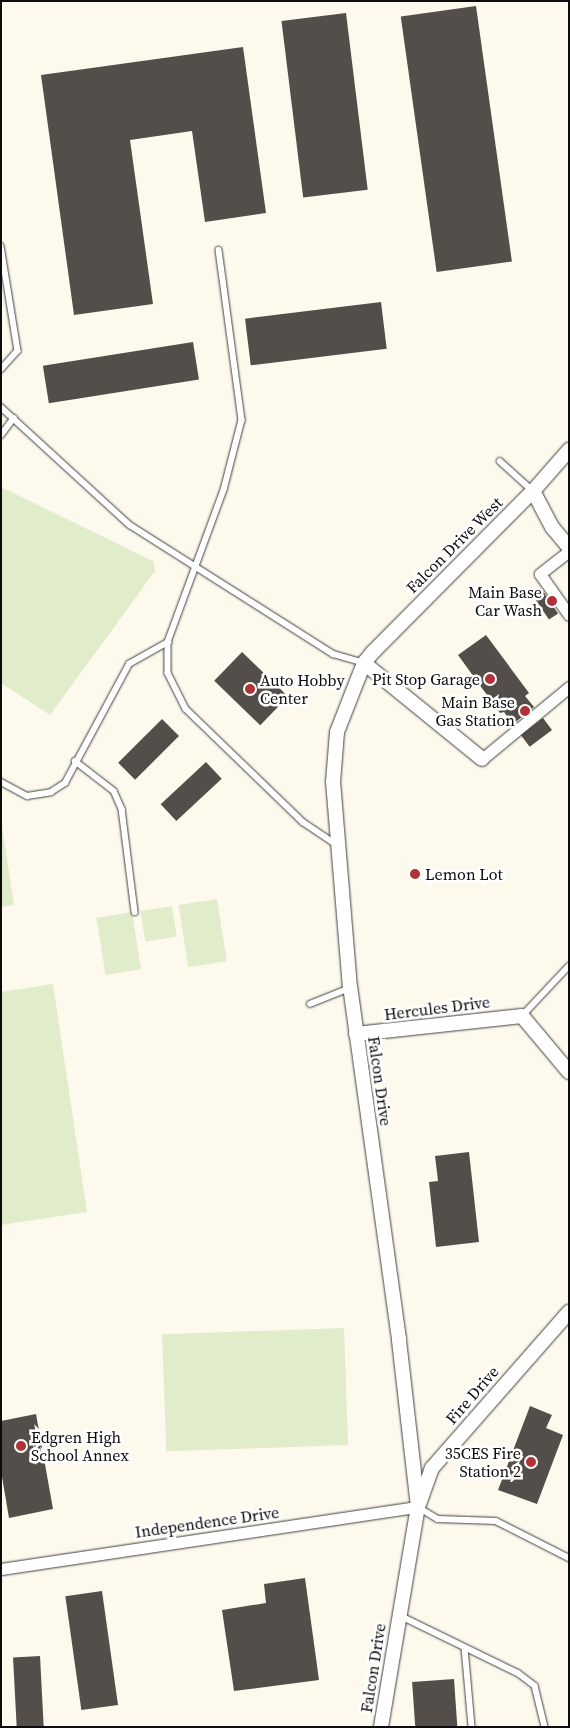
<!DOCTYPE html>
<style>
body{margin:0}
#map{position:relative;width:570px;height:1728px;overflow:hidden;background:#fdfaed;font-family:"Source Serif 4",serif}
div>[style]{position:absolute}
.pitch>*{inset:0;background:#e1eccb;transform-origin:0 0}
.building>*{inset:0;background:#544e4a;transform-origin:0 0}
.roads{filter:drop-shadow(0 0 1px #3f3f3f) drop-shadow(0 0 1px #3f3f3f)}
.service>*{height:5.5px;margin:-2.75px;padding:0 2.75px;transform-origin:2.75px;border-radius:2.75px;background:#fff}
.minor>*{height:11px;margin:-5.5px;padding:0 5.5px;transform-origin:5.5px;border-radius:5.5px;background:#fff}
.tertiary>*{height:14px;margin:-7px;padding:0 7px;transform-origin:7px;border-radius:7px;background:#fff}
.dots>*{width:14px;height:14px;translate:-50% -50%;box-sizing:border-box;border:2px solid #fff;border-radius:50%}
span{translate:-50% -50%;white-space:nowrap;text-align:center;line-height:1.15;-webkit-text-stroke:5px #fff;paint-order:stroke}
.street-label{font-size:16px;color:#0c0c0c}
.poi-label{font-size:16px;color:#0c0c0c}
.right{translate:-100% -50%;text-align:right}
.left{translate:0 -50%;text-align:left}
.frame{position:absolute;inset:0;border:2px solid #0c0c0c;pointer-events:none}
</style>
<div id="map">
<div class="pitch">
<div style="clip-path:polygon(1px 487px,153px 561px,155px 571px,50px 715px,1px 683px)"></div>
<div style="clip-path:polygon(1px 820px,14px 905px,1px 907px)"></div>
<div style="left:217px;top:899px;width:63px;height:39px;rotate:81deg"></div>
<div style="left:172px;top:906px;width:31px;height:32px;rotate:81deg"></div>
<div style="left:132px;top:912px;width:58px;height:36px;rotate:81deg"></div>
<div style="clip-path:polygon(53px 984px,87px 1212px,1px 1225px,1px 992px)"></div>
<div style="left:344px;top:1328px;width:117px;height:182px;rotate:88deg"></div>
</div>
<div class="building">
<div style="left:476px;top:6px;width:258px;height:76px;rotate:82deg"></div>
<div style="left:346px;top:13px;width:178px;height:65px;rotate:83deg"></div>
<div style="clip-path:polygon(243px 47px,266px 213px,205px 222px,192px 131px,130px 140px,153px 304px,74px 315px,41px 75px)"></div>
<div style="left:381px;top:302px;width:47px;height:137px;rotate:83deg"></div>
<div style="left:193px;top:342px;width:38px;height:152px;rotate:81deg"></div>
<div style="left:543px;top:591px;width:27px;height:11px;rotate:56deg"></div>
<div style="clip-path:polygon(486px 635px,529px 693px,525px 696px,534px 707px,513px 724px,504px 712px,500px 713px,458px 655px)"></div>
<div style="left:242px;top:652px;width:64px;height:40px;rotate:44deg"></div>
<div style="left:543px;top:718px;width:15px;height:28px;rotate:53deg"></div>
<div style="left:162px;top:719px;width:24px;height:62px;rotate:45deg"></div>
<div style="left:206px;top:762px;width:23px;height:62px;rotate:47deg"></div>
<div style="clip-path:polygon(469px 1152px,479px 1242px,436px 1247px,429px 1182px,438px 1181px,435px 1156px)"></div>
<div style="clip-path:polygon(530px 1406px,552px 1415px,546px 1428px,563px 1435px,537px 1504px,498px 1490px)"></div>
<div style="clip-path:polygon(36px 1414px,53px 1509px,9px 1518px,1px 1471px,1px 1421px)"></div>
<div style="clip-path:polygon(305px 1578px,319px 1680px,234px 1691px,222px 1610px,266px 1603px,264px 1584px)"></div>
<div style="left:102px;top:1591px;width:115px;height:37px;rotate:82deg"></div>
<div style="left:40px;top:1656px;width:71px;height:27px;rotate:87deg"></div>
<div style="left:454px;top:1679px;width:48px;height:42px;rotate:86deg"></div>
</div>
<div class="roads">
<div class="service">
<div style="left:1px;top:246px;width:106px;rotate:80.8deg"></div>
<div style="left:18px;top:351px;width:25px;rotate:132deg"></div>
<div style="left:219px;top:250px;width:172px;rotate:82.3deg"></div>
<div style="left:242px;top:420px;width:72px;rotate:104.4deg"></div>
<div style="left:224px;top:490px;width:162px;rotate:110.2deg"></div>
<div style="left:168px;top:642px;width:31px;rotate:90deg"></div>
<div style="left:168px;top:673px;width:40px;rotate:63.4deg"></div>
<div style="left:186px;top:709px;width:163px;rotate:44deg"></div>
<div style="left:303px;top:822px;width:40px;rotate:34deg"></div>
<div style="left:1px;top:407px;width:175px;rotate:42.5deg"></div>
<div style="left:130px;top:525px;width:241px;rotate:32.4deg"></div>
<div style="left:333px;top:654px;width:32px;rotate:16deg"></div>
<div style="left:1px;top:435px;width:21px;rotate:-53deg"></div>
<div style="left:500px;top:461px;width:45px;rotate:42.3deg"></div>
<div style="left:75px;top:761px;width:49px;rotate:37.6deg"></div>
<div style="left:114px;top:791px;width:20px;rotate:66deg"></div>
<div style="left:122px;top:809px;width:104px;rotate:82.8deg"></div>
<div style="left:1px;top:782px;width:30px;rotate:28deg"></div>
<div style="left:27px;top:796px;width:24px;rotate:-9deg"></div>
<div style="left:51px;top:792px;width:17px;rotate:-33deg"></div>
<div style="left:65px;top:783px;width:135px;rotate:-61.7deg"></div>
<div style="left:129px;top:664px;width:45px;rotate:-29.4deg"></div>
<div style="left:310px;top:1004px;width:43px;rotate:-21.8deg"></div>
<div style="left:522px;top:1016px;width:69px;rotate:-46.8deg"></div>
<div style="left:418px;top:1507px;width:23px;rotate:31deg"></div>
<div style="left:438px;top:1519px;width:58px;rotate:2deg"></div>
<div style="left:496px;top:1521px;width:82px;rotate:26.9deg"></div>
<div style="left:401px;top:1616px;width:130px;rotate:26deg"></div>
<div style="left:518px;top:1673px;width:21px;rotate:37deg"></div>
<div style="left:535px;top:1686px;width:42px;rotate:76.3deg"></div>
<div style="left:465px;top:1648px;width:79px;rotate:84.9deg"></div>
</div>
<div class="minor">
<div style="left:569px;top:551px;width:37px;rotate:142deg"></div>
<div style="left:540px;top:574px;width:50px;rotate:54.7deg"></div>
<div style="left:482px;top:759px;width:113px;rotate:-39.6deg"></div>
<div style="left:1px;top:1569px;width:422px;rotate:-8.5deg"></div>
</div>
<div class="tertiary">
<div style="left:533px;top:491px;width:41px;rotate:62.2deg"></div>
<div style="left:552px;top:527px;width:26px;rotate:50deg"></div>
<div style="left:364px;top:663px;width:152px;rotate:39.1deg"></div>
<div style="left:356px;top:1034px;width:167px;rotate:-6.2deg"></div>
<div style="left:522px;top:1016px;width:73px;rotate:50deg"></div>
<div style="left:418px;top:1507px;width:169px;rotate:-96.5deg"></div>
<div style="left:399px;top:1339px;width:354px;rotate:-97.9deg"></div>
<div style="left:350px;top:988px;width:207px;rotate:-94.7deg"></div>
<div style="left:333px;top:782px;width:50px;rotate:-85.4deg"></div>
<div style="left:337px;top:732px;width:74px;rotate:-68.6deg"></div>
<div style="left:364px;top:663px;width:14px;rotate:-51deg"></div>
<div style="left:373px;top:652px;width:227px;rotate:-45.2deg"></div>
<div style="left:533px;top:491px;width:55px;rotate:-48.7deg"></div>
<div style="left:381px;top:1727px;width:223px;rotate:-80.5deg"></div>
<div style="left:418px;top:1507px;width:41px;rotate:-70.3deg"></div>
<div style="left:432px;top:1468px;width:208px;rotate:-48.7deg"></div>
</div>
</div>
<div class="dots">
<div style="left:552px;top:601px;background:#ae3238"></div>
<div style="left:490px;top:679px;background:#ae3238"></div>
<div style="left:250px;top:689px;background:#ae3238"></div>
<div style="left:525px;top:711px;background:#ae3238"></div>
<div style="left:415px;top:874px;background:#ae3238"></div>
<div style="left:21px;top:1446px;background:#ae3238"></div>
<div style="left:531px;top:1462px;background:#ae3238"></div>
</div>
<div class="street-label">
<span style="left:454px;top:545px;rotate:-45deg">Falcon Drive West</span>
<span style="left:437px;top:1008px;rotate:-7deg">Hercules Drive</span>
<span style="left:380px;top:1081px;rotate:82deg">Falcon Drive</span>
<span style="left:472px;top:1395px;rotate:-49deg">Fire Drive</span>
<span style="left:207px;top:1522px;rotate:-8deg">Independence Drive</span>
<span style="left:373px;top:1668px;rotate:-81deg">Falcon Drive</span>
</div>
<div class="poi-label">
<span class="right" style="left:542px;top:601px">Main Base<br>Car Wash</span>
<span class="right" style="left:480px;top:679px">Pit Stop Garage</span>
<span class="left" style="left:260px;top:689px">Auto Hobby<br>Center</span>
<span class="right" style="left:515px;top:711px">Main Base<br>Gas Station</span>
<span class="left" style="left:425px;top:874px">Lemon Lot</span>
<span class="left" style="left:31px;top:1446px">Edgren High<br>School Annex</span>
<span class="right" style="left:521px;top:1462px">35CES Fire<br>Station 2</span>
</div>
<div class="frame"></div>
</div>
